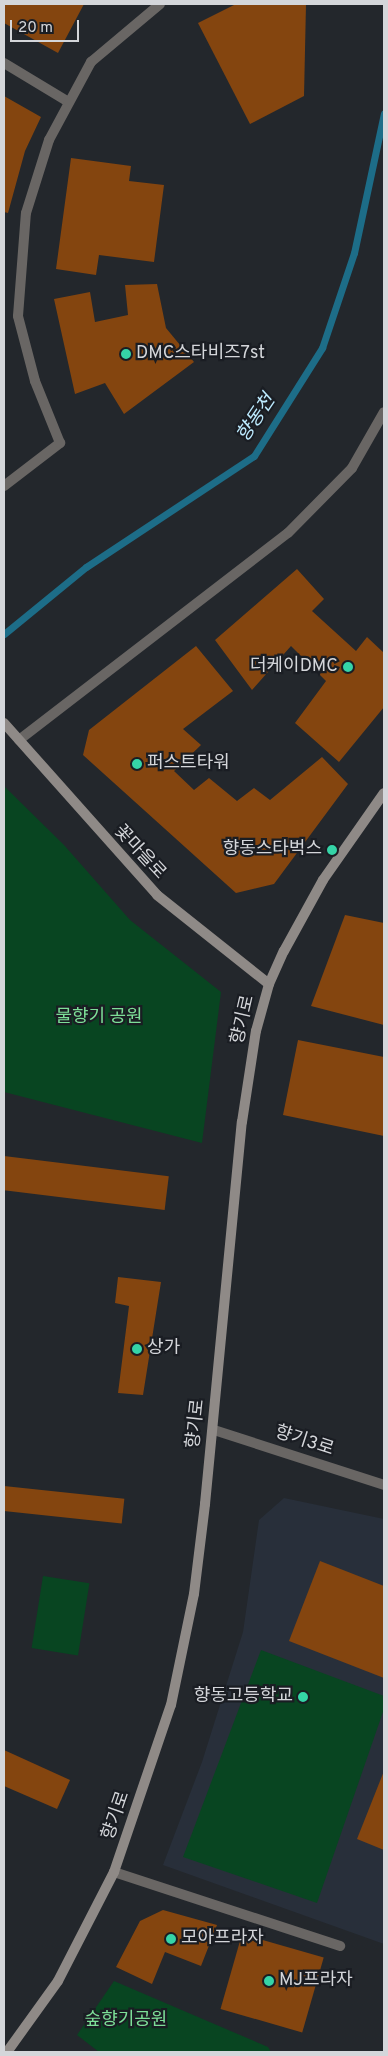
<!DOCTYPE html>
<meta charset="utf-8">
<style>
body{margin:0}
#map{position:relative;width:388px;height:2056px;overflow:hidden;background:#23272c;font-family:Overpass,"Noto Sans KR",sans-serif}
div>[style]{position:absolute}
.built>*{inset:0;background:#282f3a}
.green>*{inset:0;background:#084521;transform-origin:0 0}
.stream>*{height:7px;margin:-3.5px;padding:0 3.5px;transform-origin:3.5px;border-radius:3.5px;background:#1d6d88}
.building>*{inset:0;background:#84450f;transform-origin:0 0}
.street>*{height:10px;margin:-5px;padding:0 5px;transform-origin:5px;border-radius:5px;background:#696664}
.secondary>*{height:10px;margin:-5px;padding:0 5px;transform-origin:5px;border-radius:5px;background:#8f8a87}
.dots>*{width:14px;height:14px;translate:-50% -50%;box-sizing:border-box;border:2px solid #1a1d23;border-radius:50%}
span{translate:-50% -50%;white-space:nowrap;text-align:center;line-height:1.15;-webkit-text-stroke:4.5px #1a1d23;paint-order:stroke}
.poi-label{font-size:18px;color:#d4d6da}
.left{translate:0 -50%;text-align:left}
.right{translate:-100% -50%;text-align:right}
.street-label{font-size:18px;color:#d4d6da}
.park-label{font-size:18px;color:#7ddf98}
.water-label{font-size:19px;color:#bdebff;font-style:italic}
.frame{position:absolute;inset:0;border:5px solid #d4d6da;pointer-events:none}
.scale{position:absolute;left:10px;top:20px;width:69px;height:22px;box-sizing:border-box;border:2px solid #d4d6da;border-top:0;padding-left:6px;font-size:15px;line-height:18px;white-space:nowrap;color:#d4d6da;-webkit-text-stroke:4px #1a1d23;paint-order:stroke}
</style>
<div id="map">
<div class="built">
<div style="clip-path:polygon(284px 1498px,384px 1519px,384px 1944px,163px 1865px,202px 1762px,243px 1632px,259px 1520px)"></div>
</div>
<div class="green">
<div style="clip-path:polygon(4px 786px,64px 845px,130px 920px,221px 992px,202px 1143px,4px 1092px)"></div>
<div style="left:43px;top:1576px;width:47px;height:73px;rotate:9deg"></div>
<div style="clip-path:polygon(261px 1650px,384px 1696px,384px 1709px,317px 1903px,183px 1857px)"></div>
<div style="clip-path:polygon(114px 1981px,268px 2047px,271px 2052px,99px 2052px,77px 2035px)"></div>
</div>
<div class="stream">
<div style="left:4px;top:634px;width:106px;rotate:-39.3deg"></div>
<div style="left:86px;top:567px;width:201px;rotate:-33.5deg"></div>
<div style="left:254px;top:456px;width:128px;rotate:-57.8deg"></div>
<div style="left:322px;top:348px;width:100px;rotate:-71.4deg"></div>
<div style="left:354px;top:253px;width:143px;rotate:-77.9deg"></div>
</div>
<div class="building">
<div style="clip-path:polygon(4px 4px,84px 4px,58px 53px,4px 23px)"></div>
<div style="clip-path:polygon(236px 4px,306px 4px,304px 96px,250px 124px,198px 23px)"></div>
<div style="clip-path:polygon(4px 96px,41px 117px,25px 151px,8px 213px,4px 212px)"></div>
<div style="clip-path:polygon(71px 158px,131px 166px,129px 181px,164px 185px,154px 262px,99px 255px,96px 275px,56px 269px)"></div>
<div style="clip-path:polygon(157px 284px,166px 328px,194px 362px,124px 414px,105px 383px,75px 394px,54px 299px,90px 292px,95px 322px,128px 315px,125px 285px)"></div>
<div style="clip-path:polygon(297px 569px,324px 599px,312px 611px,356px 651px,367px 637px,384px 653px,384px 707px,339px 762px,295px 723px,326px 681px,291px 646px,252px 690px,215px 640px)"></div>
<div style="clip-path:polygon(196px 646px,233px 691px,183px 729px,201px 745px,174px 771px,194px 790px,209px 778px,237px 801px,254px 788px,270px 800px,322px 757px,348px 784px,274px 884px,236px 893px,83px 755px,89px 730px)"></div>
<div style="clip-path:polygon(345px 915px,384px 923px,384px 1025px,311px 1006px)"></div>
<div style="clip-path:polygon(298px 1040px,384px 1057px,384px 1136px,283px 1115px)"></div>
<div style="left:4px;top:1156px;width:166px;height:34px;rotate:7deg"></div>
<div style="clip-path:polygon(118px 1277px,161px 1282px,143px 1395px,118px 1393px,129px 1306px,115px 1303px)"></div>
<div style="left:4px;top:1486px;width:121px;height:25px;rotate:6deg"></div>
<div style="clip-path:polygon(320px 1561px,384px 1586px,384px 1678px,289px 1641px)"></div>
<div style="clip-path:polygon(4px 1750px,70px 1780px,57px 1809px,4px 1786px)"></div>
<div style="clip-path:polygon(384px 1771px,384px 1850px,357px 1839px)"></div>
<div style="clip-path:polygon(163px 1910px,217px 1925px,201px 1966px,165px 1952px,152px 1984px,116px 1967px,140px 1921px)"></div>
<div style="left:242px;top:1934px;width:85px;height:78px;rotate:16deg"></div>
</div>
<div class="street">
<div style="left:4px;top:63px;width:74px;rotate:31.1deg"></div>
<div style="left:4px;top:486px;width:71px;rotate:-37.5deg"></div>
<div style="left:60px;top:443px;width:67px;rotate:-112deg"></div>
<div style="left:35px;top:381px;width:67px;rotate:-104.7deg"></div>
<div style="left:18px;top:316px;width:103px;rotate:-85.6deg"></div>
<div style="left:26px;top:213px;width:77px;rotate:-72.5deg"></div>
<div style="left:49px;top:140px;width:89px;rotate:-61.7deg"></div>
<div style="left:91px;top:62px;width:90px;rotate:-40deg"></div>
<div style="left:19px;top:740px;width:339px;rotate:-37.6deg"></div>
<div style="left:288px;top:533px;width:91px;rotate:-45.4deg"></div>
<div style="left:352px;top:468px;width:64px;rotate:-60.3deg"></div>
<div style="left:214px;top:1430px;width:179px;rotate:17.9deg"></div>
<div style="left:114px;top:1872px;width:238px;rotate:18.1deg"></div>
</div>
<div class="secondary">
<div style="left:4px;top:723px;width:230px;rotate:48.3deg"></div>
<div style="left:157px;top:895px;width:143px;rotate:38.5deg"></div>
<div style="left:7px;top:2052px;width:87px;rotate:-54.3deg"></div>
<div style="left:58px;top:1981px;width:123px;rotate:-62.8deg"></div>
<div style="left:114px;top:1872px;width:176px;rotate:-71.2deg"></div>
<div style="left:171px;top:1705px;width:113px;rotate:-78.3deg"></div>
<div style="left:194px;top:1594px;width:91px;rotate:-83deg"></div>
<div style="left:205px;top:1504px;width:384px;rotate:-84.5deg"></div>
<div style="left:242px;top:1122px;width:92px;rotate:-81.3deg"></div>
<div style="left:256px;top:1031px;width:49px;rotate:-74.5deg"></div>
<div style="left:269px;top:984px;width:36px;rotate:-66deg"></div>
<div style="left:284px;top:951px;width:81px;rotate:-61.2deg"></div>
<div style="left:323px;top:880px;width:106px;rotate:-55deg"></div>
</div>
<div class="dots">
<div style="left:126px;top:354px;background:#35d4a7"></div>
<div style="left:348px;top:667px;background:#35d4a7"></div>
<div style="left:137px;top:764px;background:#35d4a7"></div>
<div style="left:332px;top:850px;background:#35d4a7"></div>
<div style="left:137px;top:1349px;background:#35d4a7"></div>
<div style="left:303px;top:1697px;background:#35d4a7"></div>
<div style="left:171px;top:1939px;background:#35d4a7"></div>
<div style="left:269px;top:1981px;background:#35d4a7"></div>
</div>
<div class="poi-label">
<span class="left" style="left:136px;top:354px">DMC스타비즈7st</span>
<span class="right" style="left:338px;top:667px">더케이DMC</span>
<span class="left" style="left:147px;top:764px">퍼스트타워</span>
<span class="right" style="left:322px;top:850px">향동스타벅스</span>
<span class="left" style="left:147px;top:1349px">상가</span>
<span class="right" style="left:293px;top:1697px">향동고등학교</span>
<span class="left" style="left:181px;top:1939px">모아프라자</span>
<span class="left" style="left:279px;top:1981px">MJ프라자</span>
</div>
<div class="street-label">
<span style="left:139px;top:853px;rotate:47deg">꽃마을로</span>
<span style="left:244px;top:1020px;rotate:-77deg">향기로</span>
<span style="left:197px;top:1424px;rotate:-84deg">향기로</span>
<span style="left:304px;top:1442px;rotate:18deg">향기3로</span>
<span style="left:117px;top:1816px;rotate:-71deg">향기로</span>
</div>
<div class="park-label">
<span style="left:99px;top:1018px">물향기 공원</span>
<span style="left:126px;top:2021px">숲향기공원</span>
</div>
<div class="water-label">
<span style="left:257px;top:419px;rotate:-56deg">향동천</span>
</div>
<div class="frame"></div>
<div class="scale">20 m</div>
</div>
